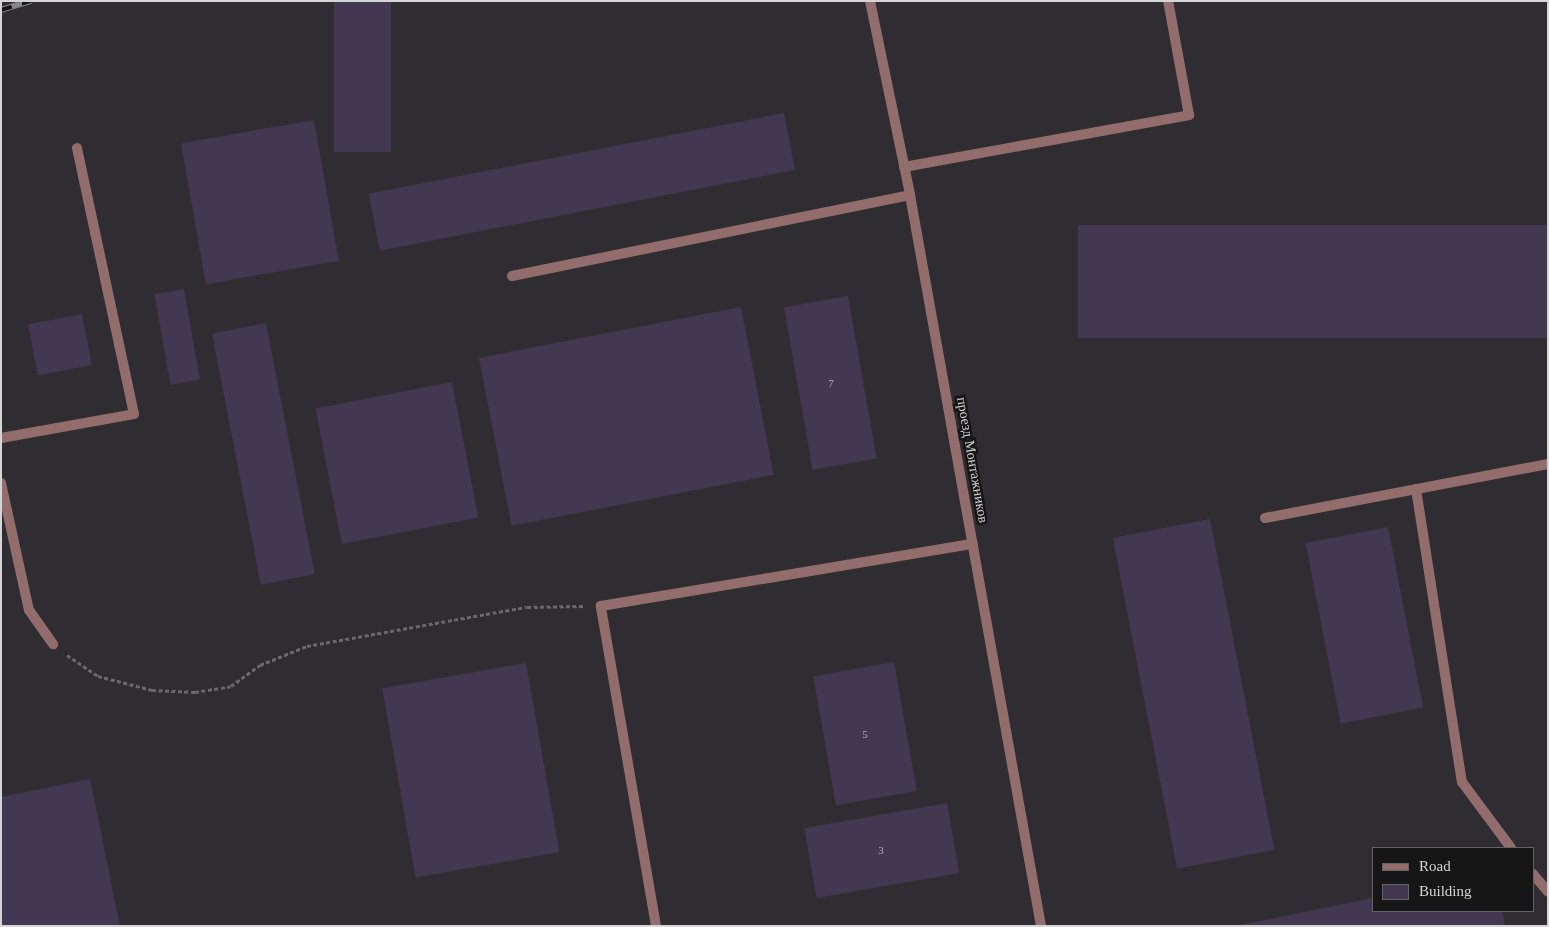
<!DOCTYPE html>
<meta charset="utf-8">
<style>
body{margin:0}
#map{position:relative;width:1549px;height:927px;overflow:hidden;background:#2f2d31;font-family:Georgia,serif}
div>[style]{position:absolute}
.building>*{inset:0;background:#433852;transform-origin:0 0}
.path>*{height:3px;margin-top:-1.5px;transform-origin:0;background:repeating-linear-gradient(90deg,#69676b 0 4px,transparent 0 6.5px)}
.service>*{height:10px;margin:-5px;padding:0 5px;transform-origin:5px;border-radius:5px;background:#926d6c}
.minor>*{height:10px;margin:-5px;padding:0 5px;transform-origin:5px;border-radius:5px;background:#926d6c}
.rail>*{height:5.5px;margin-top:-2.75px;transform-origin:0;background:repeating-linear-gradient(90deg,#171617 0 11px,#8a898c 0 22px);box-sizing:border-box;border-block:1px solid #8a898c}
span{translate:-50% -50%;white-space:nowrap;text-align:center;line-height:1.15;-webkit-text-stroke:5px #171617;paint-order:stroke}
.number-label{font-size:11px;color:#b0aeb6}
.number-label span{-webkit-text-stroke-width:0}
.street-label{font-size:14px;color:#d5d5d7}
.frame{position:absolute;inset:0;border:2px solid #d5d5d7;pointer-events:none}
.legend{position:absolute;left:1372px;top:847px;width:162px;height:65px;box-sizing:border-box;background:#171617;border:1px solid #636264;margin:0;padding:6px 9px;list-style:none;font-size:15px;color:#d5d5d7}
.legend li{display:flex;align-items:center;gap:10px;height:25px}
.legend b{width:25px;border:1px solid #636264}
</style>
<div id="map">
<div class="building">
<div style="left:334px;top:1px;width:57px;height:151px"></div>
<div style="left:784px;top:113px;width:58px;height:423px;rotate:79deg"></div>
<div style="left:314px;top:120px;width:143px;height:135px;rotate:80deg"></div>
<div style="left:1548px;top:225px;width:113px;height:470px;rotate:90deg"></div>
<div style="left:184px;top:289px;width:92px;height:30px;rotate:80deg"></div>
<div style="left:848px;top:296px;width:165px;height:65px;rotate:80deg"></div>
<div style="left:741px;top:307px;width:171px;height:267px;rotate:79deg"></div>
<div style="left:82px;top:314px;width:52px;height:55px;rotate:79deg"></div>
<div style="left:266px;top:323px;width:256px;height:55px;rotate:79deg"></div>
<div style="left:452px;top:382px;width:138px;height:139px;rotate:79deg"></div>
<div style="left:1210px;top:519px;width:337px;height:99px;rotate:79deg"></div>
<div style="left:1388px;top:527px;width:184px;height:84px;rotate:79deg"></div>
<div style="left:894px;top:662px;width:131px;height:82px;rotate:80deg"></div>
<div style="left:526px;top:663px;width:192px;height:146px;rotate:80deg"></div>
<div style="clip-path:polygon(90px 779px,120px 926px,1px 926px,1px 797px)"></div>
<div style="left:947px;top:803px;width:71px;height:145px;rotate:80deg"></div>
<div style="clip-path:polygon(1373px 898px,1373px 911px,1502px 911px,1505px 926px,1235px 926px)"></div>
</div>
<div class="path">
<div style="left:67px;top:655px;width:37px;rotate:34deg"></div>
<div style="left:98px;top:676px;width:56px;rotate:14.5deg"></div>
<div style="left:152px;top:690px;width:43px;rotate:2.7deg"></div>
<div style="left:195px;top:692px;width:36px;rotate:-9deg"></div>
<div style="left:231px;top:686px;width:36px;rotate:-36deg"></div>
<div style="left:260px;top:665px;width:51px;rotate:-22deg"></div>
<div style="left:307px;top:646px;width:223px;rotate:-10.1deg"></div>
<div style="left:527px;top:607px;width:56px;rotate:-1deg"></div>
</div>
<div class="service">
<div style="left:904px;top:167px;width:290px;rotate:-10.3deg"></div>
<div style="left:1189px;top:115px;width:116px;rotate:-100.4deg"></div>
<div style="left:512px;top:276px;width:406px;rotate:-11.5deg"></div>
<div style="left:1px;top:438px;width:135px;rotate:-10.2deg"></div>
<div style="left:134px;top:414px;width:272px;rotate:-102.1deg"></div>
<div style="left:1px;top:483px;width:130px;rotate:77.6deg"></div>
<div style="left:29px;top:610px;width:42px;rotate:54.8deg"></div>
<div style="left:1416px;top:489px;width:297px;rotate:81.1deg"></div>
<div style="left:1462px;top:782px;width:82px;rotate:53.4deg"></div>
<div style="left:1265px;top:518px;width:288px;rotate:-10.8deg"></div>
<div style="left:1533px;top:874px;width:23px;rotate:50deg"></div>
<div style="left:656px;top:926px;width:325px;rotate:-99.8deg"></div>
<div style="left:601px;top:606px;width:377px;rotate:-9.5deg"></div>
</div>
<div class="minor">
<div style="left:870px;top:1px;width:198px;rotate:78.3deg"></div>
<div style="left:910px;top:195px;width:743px;rotate:79.84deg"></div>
</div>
<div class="rail">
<div style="left:1px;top:10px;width:31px;rotate:-17deg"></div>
</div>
<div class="number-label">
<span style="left:831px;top:383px">7</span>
<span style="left:865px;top:734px">5</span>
<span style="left:881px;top:850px">3</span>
</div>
<div class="street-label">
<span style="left:972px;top:460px;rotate:80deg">проезд Монтажников</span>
</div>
<div class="frame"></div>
<ul class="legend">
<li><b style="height:6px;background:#926d6c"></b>Road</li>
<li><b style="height:14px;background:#433852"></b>Building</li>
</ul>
</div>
